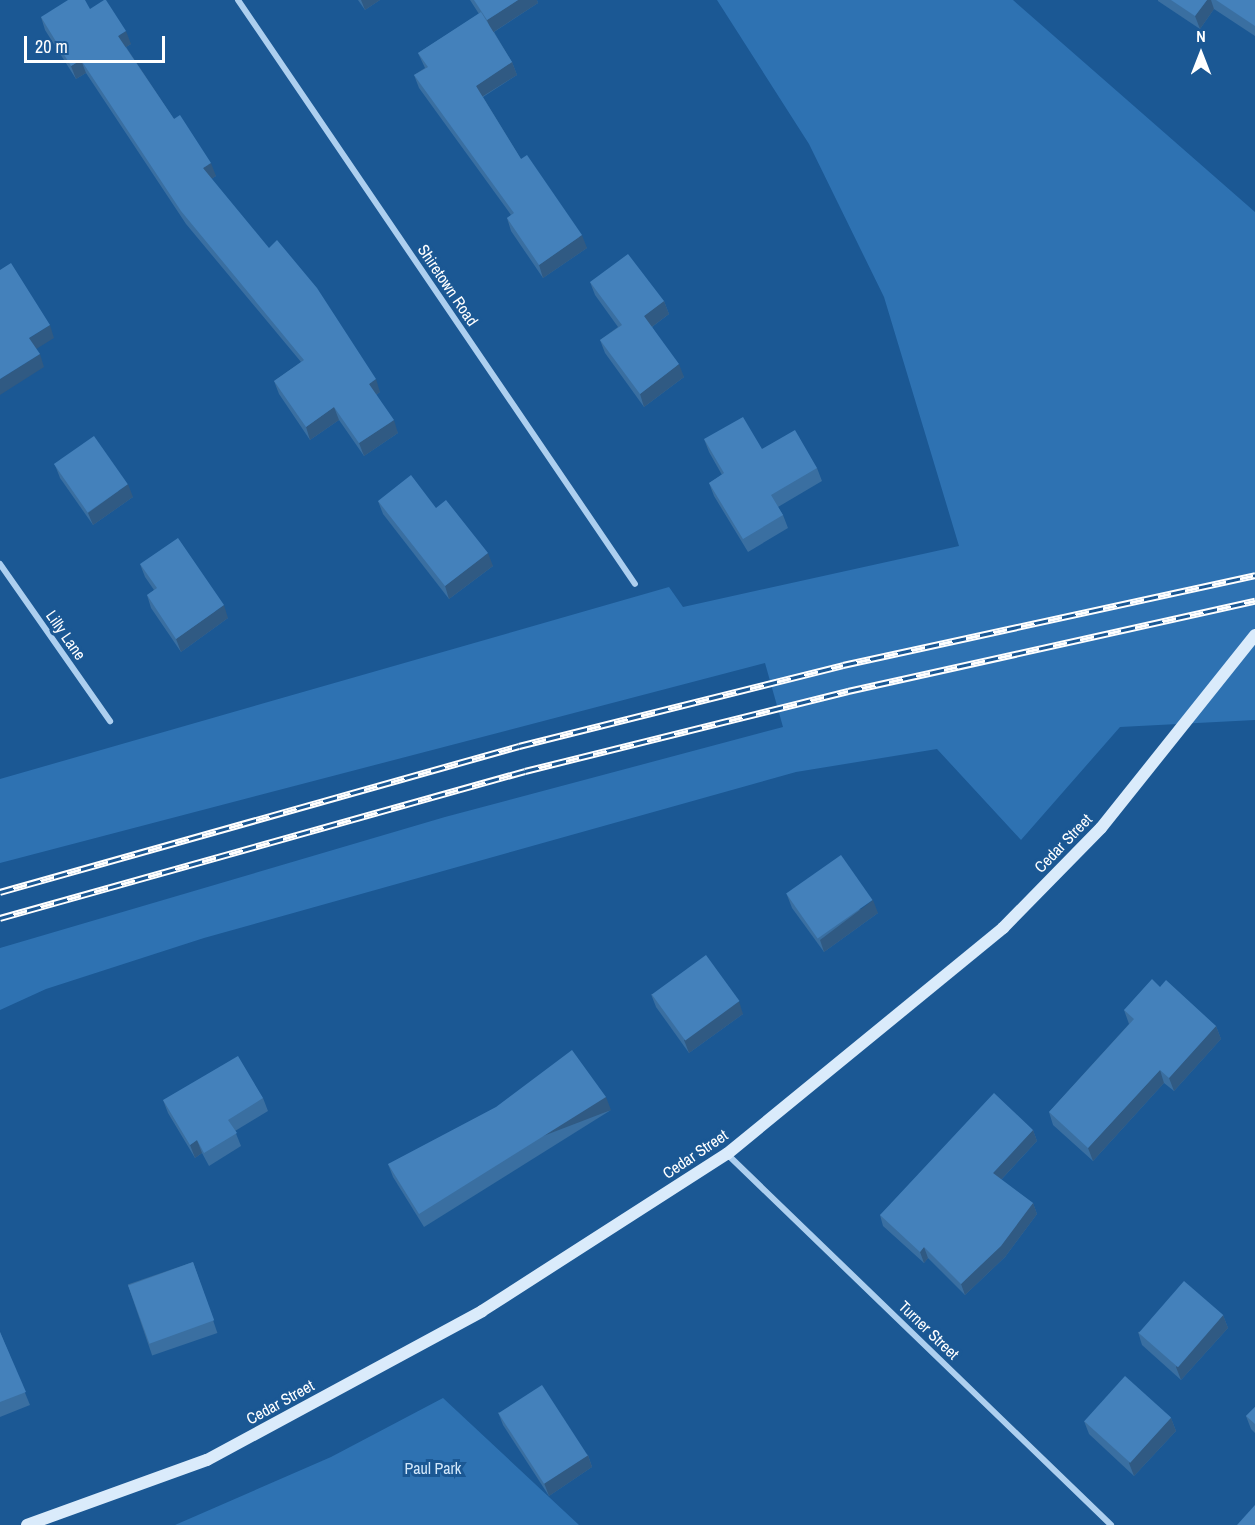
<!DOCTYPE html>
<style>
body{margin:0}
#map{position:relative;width:1255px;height:1525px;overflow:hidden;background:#1b5894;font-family:"Archivo Narrow",sans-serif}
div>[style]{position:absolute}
.green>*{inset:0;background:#2e72b2}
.street>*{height:6px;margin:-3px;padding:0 3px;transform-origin:3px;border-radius:3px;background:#adcfef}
.secondary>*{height:12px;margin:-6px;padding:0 6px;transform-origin:6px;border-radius:6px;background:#daebfb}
.rail>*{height:7px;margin-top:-3.5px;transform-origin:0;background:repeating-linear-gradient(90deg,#1b5894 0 14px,#fff 0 28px);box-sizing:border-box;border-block:2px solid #fff}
.wall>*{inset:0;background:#3a6fa1;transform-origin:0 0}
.shaded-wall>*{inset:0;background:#305a83;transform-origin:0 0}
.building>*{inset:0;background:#4481bb;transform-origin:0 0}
span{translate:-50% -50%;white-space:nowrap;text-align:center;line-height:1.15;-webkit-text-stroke:6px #1b5894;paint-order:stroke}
.street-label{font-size:16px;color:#fff}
.park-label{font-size:16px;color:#d3e8fb}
.north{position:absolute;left:1171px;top:24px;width:60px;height:60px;-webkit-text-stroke:4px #1b5894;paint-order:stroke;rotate:0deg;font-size:16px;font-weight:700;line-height:24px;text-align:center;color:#fff}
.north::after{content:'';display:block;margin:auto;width:21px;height:27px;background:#fff;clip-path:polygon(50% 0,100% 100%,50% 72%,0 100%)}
.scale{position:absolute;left:24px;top:36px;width:141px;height:27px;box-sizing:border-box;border:3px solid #fff;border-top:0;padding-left:8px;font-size:18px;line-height:21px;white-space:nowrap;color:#fff;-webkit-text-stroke:4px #1b5894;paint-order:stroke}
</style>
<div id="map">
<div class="green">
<div style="clip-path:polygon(717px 0,1013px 0,1255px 212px,1255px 720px,1120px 727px,1021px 840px,937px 749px,796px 772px,204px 938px,46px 989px,0 1010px,0 948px,445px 817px,783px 727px,765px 663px,0 863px,0 779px,669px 587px,683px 607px,959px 546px,884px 297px,809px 144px)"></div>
<div style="clip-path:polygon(443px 1398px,579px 1525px,175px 1525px,331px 1457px)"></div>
</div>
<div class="street">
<div style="left:238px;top:0;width:706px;rotate:55.79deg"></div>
<div style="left:0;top:564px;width:192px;rotate:55deg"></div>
<div style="left:727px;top:1154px;width:534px;rotate:44.01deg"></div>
</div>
<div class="secondary">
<div style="left:27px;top:1525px;width:191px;rotate:-19.9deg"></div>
<div style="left:207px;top:1460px;width:313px;rotate:-28.4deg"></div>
<div style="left:482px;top:1311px;width:291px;rotate:-32.7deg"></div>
<div style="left:727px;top:1154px;width:357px;rotate:-39.3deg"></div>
<div style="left:1003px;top:928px;width:140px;rotate:-45.6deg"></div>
<div style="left:1101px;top:828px;width:247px;rotate:-51.4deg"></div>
</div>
<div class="rail">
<div style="left:0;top:892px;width:539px;rotate:-15.71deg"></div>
<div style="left:519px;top:746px;width:334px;rotate:-14deg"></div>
<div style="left:843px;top:665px;width:422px;rotate:-12.3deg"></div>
<div style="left:0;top:918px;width:545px;rotate:-15.64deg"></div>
<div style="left:525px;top:771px;width:333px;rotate:-13.9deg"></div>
<div style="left:848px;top:691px;width:417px;rotate:-12.5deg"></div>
</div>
<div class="wall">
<div style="clip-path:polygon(358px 0,380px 0,365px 10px)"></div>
<div style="clip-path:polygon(470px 0,537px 0,538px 3px,494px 32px,512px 62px,517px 75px,483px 97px,521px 159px,587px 248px,543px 278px,511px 231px,507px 218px,511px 215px,419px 88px,414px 75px,425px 68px,418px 53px,479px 14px)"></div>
<div style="clip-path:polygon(1158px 0,1255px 0,1255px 36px,1214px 9px,1200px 29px,1158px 1px)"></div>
<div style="clip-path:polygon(90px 9px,131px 44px,126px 47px,174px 119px,216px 176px,211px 179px,380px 392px,376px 395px,398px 433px,364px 456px,339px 420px,310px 440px,279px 394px,274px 381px,301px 362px,186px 224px,86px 73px,76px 79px,45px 30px,41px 17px)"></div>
<div style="clip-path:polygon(590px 282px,664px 301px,669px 314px,652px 327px,684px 377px,644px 407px,605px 353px,600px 340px,618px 327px,595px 295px)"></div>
<div style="clip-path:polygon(704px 439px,817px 468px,822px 481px,778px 507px,783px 515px,788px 528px,748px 552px,714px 496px,709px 483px,722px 475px,709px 452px)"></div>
<div style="clip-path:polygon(55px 465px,133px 497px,93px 525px,60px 478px)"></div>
<div style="clip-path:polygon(378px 501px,436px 508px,493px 566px,449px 599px,383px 514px)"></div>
<div style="clip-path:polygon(140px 564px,228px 618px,181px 652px,151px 608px,147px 595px,154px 590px,145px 577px)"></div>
<div style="clip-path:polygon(787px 895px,878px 913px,824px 952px,792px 908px)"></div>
<div style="clip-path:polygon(1160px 987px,1216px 1026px,1221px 1039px,1174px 1091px,1164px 1083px,1093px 1161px,1053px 1125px,1049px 1112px,1129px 1024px,1124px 1010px)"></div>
<div style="clip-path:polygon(651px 994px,743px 1014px,689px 1053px,656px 1007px)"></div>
<div style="clip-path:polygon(263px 1098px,268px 1111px,235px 1131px,241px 1146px,209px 1166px,202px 1153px,195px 1158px,168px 1113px,163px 1100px)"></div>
<div style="clip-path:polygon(611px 1110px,424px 1227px,393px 1177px,388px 1164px)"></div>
<div style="clip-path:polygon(1033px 1130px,1037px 1141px,1001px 1180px,1033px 1203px,1037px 1214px,1005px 1257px,965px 1295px,928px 1258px,924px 1263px,883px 1226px,880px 1215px)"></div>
<div style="left:193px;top:1262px;width:75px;height:69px;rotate:71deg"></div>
<div style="clip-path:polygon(1223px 1315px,1228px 1328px,1181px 1380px,1142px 1345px,1138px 1332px)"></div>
<div style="clip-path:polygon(0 1332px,30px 1405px,0 1417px)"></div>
<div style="clip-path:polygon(1255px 1407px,1255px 1433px,1251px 1429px,1246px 1416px)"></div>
<div style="clip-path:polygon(498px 1412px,588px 1455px,592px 1467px,549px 1496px,503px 1425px)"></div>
<div style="clip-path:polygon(1171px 1418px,1176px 1431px,1134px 1476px,1089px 1434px,1084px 1421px)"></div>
</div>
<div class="shaded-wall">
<div style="clip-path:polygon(361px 0,380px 0,365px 10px)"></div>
<div style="clip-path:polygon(518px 0,537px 0,538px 3px,492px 33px,487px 20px)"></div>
<div style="clip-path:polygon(1207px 0,1211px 0,1214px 9px,1200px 29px,1195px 16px)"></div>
<div style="clip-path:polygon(126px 31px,131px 44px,123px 49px,118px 36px)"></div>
<div style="clip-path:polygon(81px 60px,86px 73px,76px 79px,71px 66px)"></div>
<div style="clip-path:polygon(512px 62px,517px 75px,480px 98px,476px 86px)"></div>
<div style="clip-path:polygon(211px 163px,216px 176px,208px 181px,203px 168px)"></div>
<div style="clip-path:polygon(582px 235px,587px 248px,543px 278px,539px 265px)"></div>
<div style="clip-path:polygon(664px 301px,669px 314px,649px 329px,644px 316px)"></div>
<div style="clip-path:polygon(50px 325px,54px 338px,33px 351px,29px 338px)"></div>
<div style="clip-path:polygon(40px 354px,44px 367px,0 395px,0 379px)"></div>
<div style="clip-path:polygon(679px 364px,684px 377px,644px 407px,640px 394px)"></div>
<div style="clip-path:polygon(376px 379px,380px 392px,373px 397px,369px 384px)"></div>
<div style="clip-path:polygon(334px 407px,339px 420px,310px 440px,306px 427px)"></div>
<div style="clip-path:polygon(394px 420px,398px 433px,364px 456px,359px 443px)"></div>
<div style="clip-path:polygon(128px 484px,133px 497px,93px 525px,88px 513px)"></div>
<div style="clip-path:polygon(488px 553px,493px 566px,449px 599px,445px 586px)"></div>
<div style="clip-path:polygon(224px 605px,228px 618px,181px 652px,176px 639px)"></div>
<div style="clip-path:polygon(873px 900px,878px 913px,824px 952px,820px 940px)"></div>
<div style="clip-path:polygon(739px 1001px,743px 1014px,689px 1053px,684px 1040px)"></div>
<div style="clip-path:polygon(1216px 1026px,1221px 1039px,1174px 1091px,1169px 1078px)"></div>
<div style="clip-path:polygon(1160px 1070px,1164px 1083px,1093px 1161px,1088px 1148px)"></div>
<div style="left:606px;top:1097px;width:14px;height:221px;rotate:69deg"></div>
<div style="clip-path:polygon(1033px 1130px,1037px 1141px,997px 1184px,993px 1173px)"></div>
<div style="clip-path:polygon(197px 1140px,202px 1153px,195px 1158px,190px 1145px)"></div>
<div style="clip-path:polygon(1033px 1203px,1037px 1214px,1005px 1257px,965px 1295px,961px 1284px)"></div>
<div style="clip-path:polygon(924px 1247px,928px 1258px,924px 1263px,920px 1252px)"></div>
<div style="clip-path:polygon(1223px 1315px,1228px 1328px,1181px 1380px,1176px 1367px)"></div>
<div style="clip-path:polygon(1171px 1418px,1176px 1431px,1134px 1476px,1129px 1463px)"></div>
<div style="clip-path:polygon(588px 1455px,592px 1467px,549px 1496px,544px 1483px)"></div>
</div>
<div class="building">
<div style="clip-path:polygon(68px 0,85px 0,90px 9px,104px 0,106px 0,126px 31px,118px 36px,174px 119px,180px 115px,211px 163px,203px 168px,269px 248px,277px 240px,317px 288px,376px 379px,369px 384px,394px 420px,359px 443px,334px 407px,306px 427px,274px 381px,304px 360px,181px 211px,81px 60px,71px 66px,41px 17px)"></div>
<div style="clip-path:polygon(474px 0,518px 0,487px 20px)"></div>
<div style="clip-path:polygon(1171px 0,1207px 0,1195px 16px)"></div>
<div style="clip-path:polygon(1216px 0,1255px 0,1255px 26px)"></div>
<div style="clip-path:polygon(481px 12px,512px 62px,476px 86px,521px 159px,527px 155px,582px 235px,539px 265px,507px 218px,514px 213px,414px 75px,428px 67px,418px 53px)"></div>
<div style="clip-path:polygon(628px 254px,664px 301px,644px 316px,679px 364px,640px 394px,600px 340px,622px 325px,590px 282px)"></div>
<div style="clip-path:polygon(11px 263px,50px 325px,29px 338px,40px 354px,0 379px,0 270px)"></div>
<div style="clip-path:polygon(743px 417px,762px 449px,795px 430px,817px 468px,771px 495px,783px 515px,743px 539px,709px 483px,724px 473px,704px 439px)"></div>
<div style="left:94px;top:436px;width:59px;height:49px;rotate:55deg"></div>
<div style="clip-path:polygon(411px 475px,436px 508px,446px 500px,488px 553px,445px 586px,378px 501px)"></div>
<div style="clip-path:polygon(178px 538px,224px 605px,176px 639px,147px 595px,157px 588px,140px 564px)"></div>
<div style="left:841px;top:855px;width:55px;height:67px;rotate:55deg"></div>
<div style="left:706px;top:955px;width:57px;height:67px;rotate:54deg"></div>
<div style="clip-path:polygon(1152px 979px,1160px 987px,1166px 980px,1216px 1026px,1169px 1078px,1160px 1070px,1088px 1148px,1049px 1112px,1134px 1019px,1124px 1010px)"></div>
<div style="clip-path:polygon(572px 1050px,606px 1097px,419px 1214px,388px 1164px,496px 1107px)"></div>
<div style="clip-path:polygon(238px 1056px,263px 1098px,228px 1120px,237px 1133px,204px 1153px,197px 1140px,190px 1145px,163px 1100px)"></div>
<div style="clip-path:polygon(994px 1093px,1033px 1130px,993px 1173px,1033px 1203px,1001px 1246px,961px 1284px,924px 1247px,920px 1252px,880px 1215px)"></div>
<div style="left:193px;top:1262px;width:62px;height:69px;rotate:70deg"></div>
<div style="left:1184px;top:1281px;width:52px;height:69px;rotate:41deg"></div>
<div style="clip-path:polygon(0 1332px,26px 1392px,0 1402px)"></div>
<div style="left:1125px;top:1376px;width:62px;height:61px;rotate:42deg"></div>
<div style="left:542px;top:1385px;width:84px;height:52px;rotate:57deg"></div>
<div style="clip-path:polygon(1255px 1407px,1255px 1424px,1246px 1416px)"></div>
<div style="clip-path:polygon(1255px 1505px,1255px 1525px,1237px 1525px)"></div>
</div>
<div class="street-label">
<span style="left:448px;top:285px;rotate:56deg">Shiretown Road</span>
<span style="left:66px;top:635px;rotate:55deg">Lilly Lane</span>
<span style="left:1063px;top:843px;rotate:-46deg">Cedar Street</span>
<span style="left:695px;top:1154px;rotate:-34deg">Cedar Street</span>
<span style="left:929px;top:1330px;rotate:44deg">Turner Street</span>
<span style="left:280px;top:1402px;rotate:-29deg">Cedar Street</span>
</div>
<div class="park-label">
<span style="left:433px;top:1468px">Paul Park</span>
</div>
<div class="north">N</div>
<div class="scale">20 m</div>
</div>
